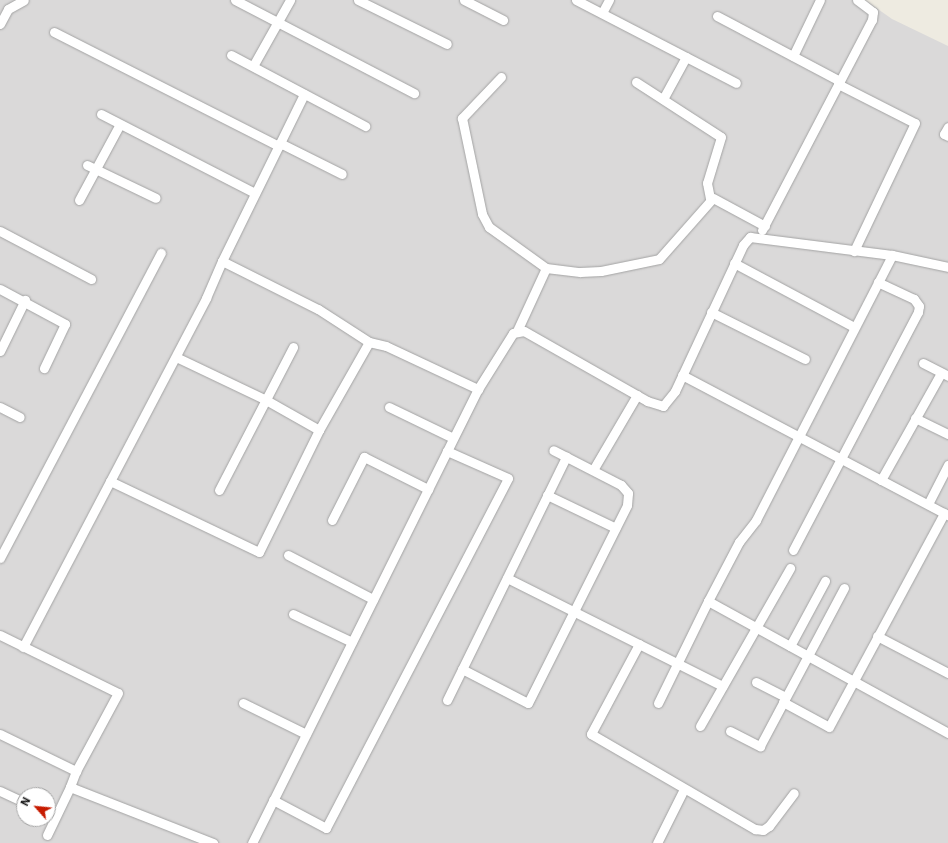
<!DOCTYPE html>
<style>
body{margin:0}
#map{position:relative;width:948px;height:843px;overflow:hidden;background:#eeebe1;font-family:"Work Sans",sans-serif}
div>[style]{position:absolute}
.residential>*{inset:0;background:#dad9d9}
.roads{filter:drop-shadow(0 0 1px #a3a3a3) drop-shadow(0 0 1px #a3a3a3)}
.minor>*{height:9px;margin:-4.5px;padding:0 4.5px;transform-origin:4.5px;border-radius:4.5px;background:#fff}
span{translate:-50% -50%;white-space:nowrap;text-align:center;line-height:1.15;-webkit-text-stroke:4px #fff;paint-order:stroke}
.north{position:absolute;left:16px;top:787px;width:40px;height:40px;box-sizing:border-box;background:#fff;border:1px solid #a4a4a4;border-radius:50%;rotate:297deg;font-size:11px;font-weight:700;line-height:16px;text-align:center;color:#1c1c1c}
.north::after{content:'';display:block;margin:auto;width:14px;height:18px;background:#c71b00;clip-path:polygon(50% 0,100% 100%,50% 72%,0 100%)}
</style>
<div id="map">
<div class="residential">
<div style="clip-path:polygon(evenodd,0 0,865px 0,892px 19px,948px 46px,948px 843px,0 843px,0 0,24px 795px,48px 795px,48px 819px,24px 819px,24px 795px)"></div>
</div>
<div class="roads">
<div class="minor">
<div style="left:235px;top:0;width:202px;rotate:27.5deg"></div>
<div style="left:358px;top:0;width:99px;rotate:26.3deg"></div>
<div style="left:464px;top:0;width:44px;rotate:27.1deg"></div>
<div style="left:576px;top:0;width:180px;rotate:27.4deg"></div>
<div style="left:602px;top:13px;width:15px;rotate:-62deg"></div>
<div style="left:717px;top:16px;width:139px;rotate:27.9deg"></div>
<div style="left:0;top:24px;width:17px;rotate:-62deg"></div>
<div style="left:8px;top:9px;width:18px;rotate:-29deg"></div>
<div style="left:54px;top:32px;width:252px;rotate:26.9deg"></div>
<div style="left:231px;top:55px;width:152px;rotate:27.9deg"></div>
<div style="left:793px;top:56px;width:62px;rotate:-64.3deg"></div>
<div style="left:253px;top:66px;width:76px;rotate:-60.7deg"></div>
<div style="left:501px;top:77px;width:57px;rotate:133.6deg"></div>
<div style="left:462px;top:118px;width:98px;rotate:78.2deg"></div>
<div style="left:482px;top:214px;width:15px;rotate:62deg"></div>
<div style="left:489px;top:227px;width:70px;rotate:35.7deg"></div>
<div style="left:636px;top:82px;width:101px;rotate:32.9deg"></div>
<div style="left:721px;top:137px;width:48px;rotate:106.9deg"></div>
<div style="left:707px;top:183px;width:16px;rotate:79deg"></div>
<div style="left:838px;top:84px;width:86px;rotate:26.9deg"></div>
<div style="left:915px;top:123px;width:142px;rotate:115.5deg"></div>
<div style="left:663px;top:99px;width:48px;rotate:-61.3deg"></div>
<div style="left:101px;top:114px;width:173px;rotate:27.2deg"></div>
<div style="left:948px;top:127px;width:8px;rotate:120deg"></div>
<div style="left:944px;top:134px;width:4px;rotate:27deg"></div>
<div style="left:280px;top:143px;width:69px;rotate:26.6deg"></div>
<div style="left:87px;top:165px;width:76px;rotate:25.6deg"></div>
<div style="left:79px;top:200px;width:86px;rotate:-61.7deg"></div>
<div style="left:762px;top:230px;width:237px;rotate:-62.4deg"></div>
<div style="left:872px;top:20px;width:8px;rotate:-83deg"></div>
<div style="left:873px;top:12px;width:20px;rotate:-143deg"></div>
<div style="left:0;top:231px;width:103px;rotate:27.8deg"></div>
<div style="left:222px;top:261px;width:107px;rotate:26.6deg"></div>
<div style="left:318px;top:309px;width:61px;rotate:32.9deg"></div>
<div style="left:369px;top:342px;width:17px;rotate:13deg"></div>
<div style="left:386px;top:346px;width:102px;rotate:25.1deg"></div>
<div style="left:734px;top:263px;width:136px;rotate:28.1deg"></div>
<div style="left:0;top:289px;width:74px;rotate:28.3deg"></div>
<div style="left:65px;top:324px;width:49px;rotate:115.5deg"></div>
<div style="left:711px;top:312px;width:105px;rotate:26.6deg"></div>
<div style="left:517px;top:331px;width:69px;rotate:-65.3deg"></div>
<div style="left:546px;top:268px;width:34px;rotate:7deg"></div>
<div style="left:580px;top:272px;width:21px;rotate:-3deg"></div>
<div style="left:601px;top:271px;width:59px;rotate:-11.7deg"></div>
<div style="left:659px;top:259px;width:81px;rotate:-48.5deg"></div>
<div style="left:713px;top:198px;width:59px;rotate:28.3deg"></div>
<div style="left:0;top:351px;width:57px;rotate:-63.9deg"></div>
<div style="left:176px;top:357px;width:100px;rotate:25.5deg"></div>
<div style="left:266px;top:400px;width:61px;rotate:29.5deg"></div>
<div style="left:923px;top:363px;width:28px;rotate:27deg"></div>
<div style="left:682px;top:375px;width:301px;rotate:27.8deg"></div>
<div style="left:0;top:407px;width:22px;rotate:27deg"></div>
<div style="left:389px;top:407px;width:71px;rotate:25.8deg"></div>
<div style="left:915px;top:418px;width:37px;rotate:26deg"></div>
<div style="left:593px;top:470px;width:87px;rotate:-59.6deg"></div>
<div style="left:881px;top:480px;width:123px;rotate:-60.7deg"></div>
<div style="left:110px;top:481px;width:165px;rotate:25.5deg"></div>
<div style="left:259px;top:552px;width:136px;rotate:-63.8deg"></div>
<div style="left:319px;top:430px;width:101px;rotate:-60.4deg"></div>
<div style="left:219px;top:490px;width:161px;rotate:-62.6deg"></div>
<div style="left:547px;top:495px;width:76px;rotate:25.6deg"></div>
<div style="left:928px;top:504px;width:44px;rotate:-62.9deg"></div>
<div style="left:332px;top:520px;width:71px;rotate:-63.1deg"></div>
<div style="left:364px;top:457px;width:72px;rotate:26.6deg"></div>
<div style="left:793px;top:550px;width:269px;rotate:-62.3deg"></div>
<div style="left:918px;top:312px;width:6px;rotate:-81deg"></div>
<div style="left:919px;top:306px;width:9px;rotate:-126deg"></div>
<div style="left:914px;top:299px;width:40px;rotate:-155deg"></div>
<div style="left:288px;top:555px;width:96px;rotate:27.4deg"></div>
<div style="left:0;top:558px;width:345px;rotate:-62.2deg"></div>
<div style="left:507px;top:578px;width:241px;rotate:26.6deg"></div>
<div style="left:708px;top:601px;width:274px;rotate:28.8deg"></div>
<div style="left:293px;top:614px;width:65px;rotate:25.4deg"></div>
<div style="left:0;top:635px;width:131px;rotate:26.2deg"></div>
<div style="left:118px;top:693px;width:89px;rotate:118.3deg"></div>
<div style="left:76px;top:771px;width:17px;rotate:111deg"></div>
<div style="left:70px;top:787px;width:154px;rotate:21.4deg"></div>
<div style="left:877px;top:636px;width:80px;rotate:27.5deg"></div>
<div style="left:639px;top:644px;width:102px;rotate:118.1deg"></div>
<div style="left:591px;top:734px;width:190px;rotate:30.1deg"></div>
<div style="left:755px;top:829px;width:8px;rotate:7deg"></div>
<div style="left:763px;top:830px;width:7px;rotate:-34deg"></div>
<div style="left:769px;top:826px;width:41px;rotate:-52.9deg"></div>
<div style="left:790px;top:646px;width:74px;rotate:-61.7deg"></div>
<div style="left:23px;top:647px;width:394px;rotate:-62.3deg"></div>
<div style="left:206px;top:298px;width:40px;rotate:-66.6deg"></div>
<div style="left:222px;top:261px;width:186px;rotate:-63.8deg"></div>
<div style="left:462px;top:669px;width:74px;rotate:27.3deg"></div>
<div style="left:528px;top:703px;width:221px;rotate:-63.4deg"></div>
<div style="left:627px;top:505px;width:12px;rotate:-85deg"></div>
<div style="left:628px;top:493px;width:11px;rotate:-131deg"></div>
<div style="left:621px;top:485px;width:76px;rotate:-152.8deg"></div>
<div style="left:756px;top:682px;width:33px;rotate:27deg"></div>
<div style="left:447px;top:700px;width:271px;rotate:-63.9deg"></div>
<div style="left:783px;top:702px;width:52px;rotate:28.5deg"></div>
<div style="left:829px;top:727px;width:243px;rotate:-61.7deg"></div>
<div style="left:243px;top:703px;width:70px;rotate:26.2deg"></div>
<div style="left:658px;top:703px;width:114px;rotate:-63.9deg"></div>
<div style="left:708px;top:601px;width:67px;rotate:-62.3deg"></div>
<div style="left:739px;top:542px;width:28px;rotate:-52deg"></div>
<div style="left:756px;top:520px;width:298px;rotate:-62.8deg"></div>
<div style="left:700px;top:726px;width:182px;rotate:-60.3deg"></div>
<div style="left:730px;top:731px;width:34px;rotate:27deg"></div>
<div style="left:760px;top:746px;width:179px;rotate:-62deg"></div>
<div style="left:0;top:734px;width:85px;rotate:26deg"></div>
<div style="left:0;top:791px;width:26px;rotate:25deg"></div>
<div style="left:273px;top:800px;width:60px;rotate:27.8deg"></div>
<div style="left:326px;top:828px;width:394px;rotate:-62.5deg"></div>
<div style="left:508px;top:478px;width:67px;rotate:-156.1deg"></div>
<div style="left:47px;top:835px;width:53px;rotate:-64.4deg"></div>
<div style="left:252px;top:843px;width:507px;rotate:-63.54deg"></div>
<div style="left:478px;top:389px;width:66px;rotate:-58deg"></div>
<div style="left:513px;top:333px;width:11px;rotate:-10deg"></div>
<div style="left:524px;top:331px;width:142px;rotate:29.6deg"></div>
<div style="left:647px;top:401px;width:17px;rotate:17deg"></div>
<div style="left:663px;top:406px;width:19px;rotate:-51deg"></div>
<div style="left:675px;top:391px;width:161px;rotate:-65deg"></div>
<div style="left:743px;top:245px;width:11px;rotate:-49deg"></div>
<div style="left:750px;top:237px;width:143px;rotate:7.2deg"></div>
<div style="left:892px;top:255px;width:57px;rotate:12.1deg"></div>
<div style="left:657px;top:843px;width:60px;rotate:-63.4deg"></div>
</div>
</div>
<div class="north">N</div>
</div>
